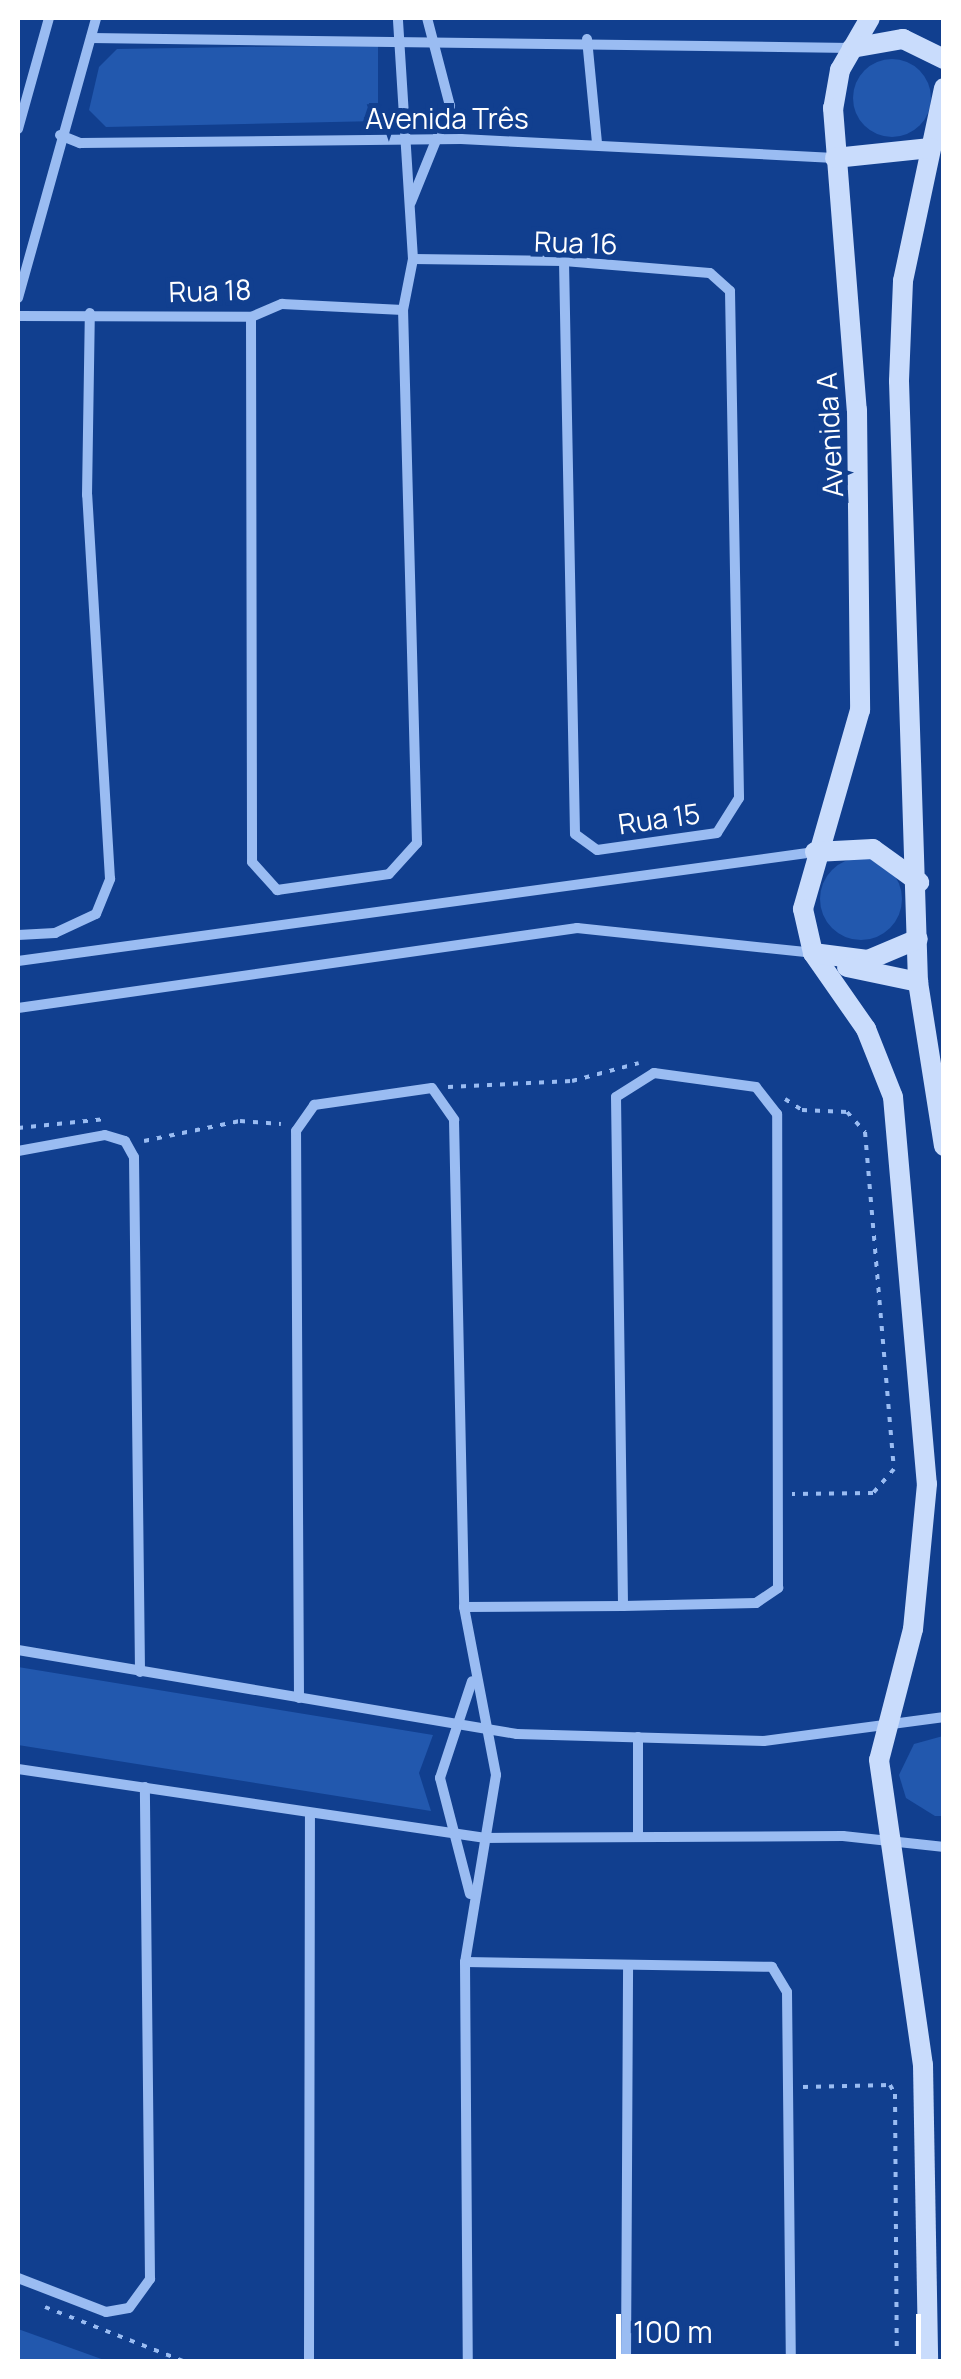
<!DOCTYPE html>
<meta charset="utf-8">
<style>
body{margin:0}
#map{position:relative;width:961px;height:2379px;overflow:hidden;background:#113f8f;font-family:Manrope,sans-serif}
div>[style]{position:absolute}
.green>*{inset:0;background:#2258ae}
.round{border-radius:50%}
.path>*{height:4px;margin-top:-2px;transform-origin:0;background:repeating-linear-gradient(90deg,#9abcf2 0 5px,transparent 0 13px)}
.minor>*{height:10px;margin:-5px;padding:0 5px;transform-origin:5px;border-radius:5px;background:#9abcf2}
.secondary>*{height:20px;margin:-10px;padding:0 10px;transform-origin:10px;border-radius:10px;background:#c9dcfc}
span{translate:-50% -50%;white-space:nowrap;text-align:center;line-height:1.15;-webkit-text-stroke:10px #113f8f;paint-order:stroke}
.street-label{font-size:28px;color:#fff}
.frame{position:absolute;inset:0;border:20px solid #fff;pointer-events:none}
.scale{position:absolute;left:616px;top:2314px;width:305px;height:45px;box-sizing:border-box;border:5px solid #fff;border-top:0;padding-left:12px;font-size:30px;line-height:35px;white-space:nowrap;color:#fff;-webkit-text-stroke:8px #113f8f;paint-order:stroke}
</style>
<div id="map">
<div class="green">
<div style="clip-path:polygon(378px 45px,378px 121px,106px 127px,89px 110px,99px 67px,117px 49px)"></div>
<div class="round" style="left:853px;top:59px;width:78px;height:78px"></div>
<div class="round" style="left:820px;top:858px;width:82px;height:82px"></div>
<div style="clip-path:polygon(18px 1667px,433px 1735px,419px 1773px,431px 1811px,18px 1745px)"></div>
<div style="clip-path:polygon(943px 1736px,943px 1816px,935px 1816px,906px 1798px,899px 1775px,914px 1744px)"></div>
<div style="clip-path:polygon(18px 2329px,107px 2361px,18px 2361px)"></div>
</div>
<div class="path">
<div style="left:448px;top:1087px;width:124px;rotate:-2.8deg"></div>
<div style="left:572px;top:1081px;width:69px;rotate:-15deg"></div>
<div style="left:785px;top:1099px;width:20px;rotate:33deg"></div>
<div style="left:802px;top:1110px;width:45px;rotate:2.5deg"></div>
<div style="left:847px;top:1112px;width:27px;rotate:48deg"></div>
<div style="left:865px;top:1132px;width:338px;rotate:85.1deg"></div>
<div style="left:894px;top:1469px;width:32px;rotate:131deg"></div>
<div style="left:873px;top:1493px;width:81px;rotate:179.3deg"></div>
<div style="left:18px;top:1128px;width:88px;rotate:-5.8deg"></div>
<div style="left:144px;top:1141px;width:98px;rotate:-11.8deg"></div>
<div style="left:240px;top:1121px;width:41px;rotate:4.2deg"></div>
<div style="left:803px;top:2087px;width:87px;rotate:-1.3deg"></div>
<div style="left:890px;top:2085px;width:10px;rotate:61deg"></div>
<div style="left:895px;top:2094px;width:268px;rotate:89.6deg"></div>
<div style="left:45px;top:2307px;width:150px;rotate:21.4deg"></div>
</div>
<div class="minor">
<div style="left:91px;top:38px;width:761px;rotate:0.75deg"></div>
<div style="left:587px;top:39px;width:104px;rotate:84.5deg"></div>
<div style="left:18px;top:129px;width:115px;rotate:-74.4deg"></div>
<div style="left:60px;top:135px;width:22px;rotate:22deg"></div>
<div style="left:80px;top:143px;width:381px;rotate:-0.6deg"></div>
<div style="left:461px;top:139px;width:374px;rotate:2.9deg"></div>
<div style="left:411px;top:202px;width:104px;rotate:-67.9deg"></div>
<div style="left:450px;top:106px;width:91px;rotate:-104.6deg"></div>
<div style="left:413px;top:259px;width:151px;rotate:0.8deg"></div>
<div style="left:564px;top:261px;width:146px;rotate:4.7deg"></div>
<div style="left:710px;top:273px;width:27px;rotate:42deg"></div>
<div style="left:730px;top:291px;width:507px;rotate:88.98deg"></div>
<div style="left:739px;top:798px;width:41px;rotate:122.2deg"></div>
<div style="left:717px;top:833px;width:121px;rotate:171.9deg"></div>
<div style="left:597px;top:850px;width:27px;rotate:-144deg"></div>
<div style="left:575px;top:834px;width:573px;rotate:-91.1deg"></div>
<div style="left:18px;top:298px;width:291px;rotate:-74.4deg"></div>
<div style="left:18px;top:316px;width:233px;rotate:0.2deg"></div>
<div style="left:251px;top:317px;width:34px;rotate:-23deg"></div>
<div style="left:282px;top:304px;width:121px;rotate:2.8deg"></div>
<div style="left:251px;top:317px;width:545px;rotate:89.89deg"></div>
<div style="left:252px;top:862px;width:38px;rotate:48deg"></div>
<div style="left:277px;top:890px;width:113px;rotate:-8.1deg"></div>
<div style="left:389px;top:874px;width:42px;rotate:-47.9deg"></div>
<div style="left:417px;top:843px;width:533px;rotate:-91.5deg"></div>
<div style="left:403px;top:310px;width:52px;rotate:-78.9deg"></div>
<div style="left:413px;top:259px;width:241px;rotate:-93.6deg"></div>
<div style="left:18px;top:935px;width:37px;rotate:-3deg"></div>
<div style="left:55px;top:933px;width:45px;rotate:-24.9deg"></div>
<div style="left:96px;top:914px;width:38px;rotate:-68deg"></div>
<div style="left:110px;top:879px;width:385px;rotate:-93.4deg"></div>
<div style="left:87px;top:495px;width:182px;rotate:-89.1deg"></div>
<div style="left:18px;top:961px;width:804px;rotate:-7.79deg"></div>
<div style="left:18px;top:1008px;width:565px;rotate:-8.14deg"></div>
<div style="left:577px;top:928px;width:237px;rotate:6deg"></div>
<div style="left:18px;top:1151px;width:88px;rotate:-10.4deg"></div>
<div style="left:105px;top:1135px;width:21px;rotate:17deg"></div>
<div style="left:125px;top:1141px;width:18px;rotate:61deg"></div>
<div style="left:134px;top:1157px;width:515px;rotate:89.33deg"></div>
<div style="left:464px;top:1607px;width:159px;rotate:-0.4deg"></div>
<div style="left:623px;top:1606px;width:133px;rotate:-1.3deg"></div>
<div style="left:756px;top:1603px;width:27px;rotate:-34deg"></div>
<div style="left:778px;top:1588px;width:474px;rotate:-90.1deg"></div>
<div style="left:777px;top:1114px;width:34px;rotate:-128deg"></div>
<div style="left:756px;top:1087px;width:103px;rotate:-172.2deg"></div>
<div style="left:654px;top:1073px;width:45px;rotate:147.7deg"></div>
<div style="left:616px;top:1097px;width:509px;rotate:89.21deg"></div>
<div style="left:18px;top:1650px;width:506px;rotate:9.56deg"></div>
<div style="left:517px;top:1734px;width:247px;rotate:1.6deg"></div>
<div style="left:764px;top:1741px;width:182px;rotate:-7.6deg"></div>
<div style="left:299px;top:1698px;width:567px;rotate:-90.3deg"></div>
<div style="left:296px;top:1131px;width:32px;rotate:-55deg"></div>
<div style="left:314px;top:1105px;width:119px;rotate:-8.2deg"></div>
<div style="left:432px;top:1088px;width:39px;rotate:55deg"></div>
<div style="left:454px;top:1120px;width:487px;rotate:88.8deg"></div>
<div style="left:464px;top:1607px;width:171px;rotate:79.2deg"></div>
<div style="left:496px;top:1775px;width:190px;rotate:99.4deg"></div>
<div style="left:465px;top:1962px;width:400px;rotate:89.6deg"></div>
<div style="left:638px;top:1737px;width:98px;rotate:90deg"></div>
<div style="left:18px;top:1769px;width:471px;rotate:8.4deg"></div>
<div style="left:484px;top:1838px;width:359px;rotate:-0.3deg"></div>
<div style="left:843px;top:1836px;width:102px;rotate:6.2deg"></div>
<div style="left:470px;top:1894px;width:120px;rotate:-104.5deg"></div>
<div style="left:440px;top:1778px;width:102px;rotate:-71.7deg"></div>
<div style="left:465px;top:1962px;width:307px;rotate:0.9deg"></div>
<div style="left:772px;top:1967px;width:29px;rotate:59deg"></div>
<div style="left:787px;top:1992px;width:370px;rotate:89.4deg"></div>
<div style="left:18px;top:2278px;width:94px;rotate:21.1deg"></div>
<div style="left:106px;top:2312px;width:23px;rotate:-10deg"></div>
<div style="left:129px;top:2308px;width:36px;rotate:-54deg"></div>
<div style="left:150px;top:2279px;width:492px;rotate:-90.6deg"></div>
<div style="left:309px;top:2362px;width:547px;rotate:-89.9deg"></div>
<div style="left:626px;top:2362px;width:397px;rotate:-89.7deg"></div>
</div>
<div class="secondary">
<div style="left:870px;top:18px;width:60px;rotate:120deg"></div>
<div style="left:840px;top:70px;width:39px;rotate:100deg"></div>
<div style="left:833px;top:108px;width:303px;rotate:85.5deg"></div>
<div style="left:857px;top:410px;width:300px;rotate:89.4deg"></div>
<div style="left:860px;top:710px;width:207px;rotate:106deg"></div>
<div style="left:803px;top:909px;width:45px;rotate:77.2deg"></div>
<div style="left:813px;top:953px;width:93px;rotate:55.1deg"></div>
<div style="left:866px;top:1029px;width:73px;rotate:68.3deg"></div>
<div style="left:893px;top:1097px;width:388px;rotate:85deg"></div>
<div style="left:927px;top:1484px;width:146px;rotate:95.5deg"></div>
<div style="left:913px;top:1629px;width:135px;rotate:104.5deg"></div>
<div style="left:879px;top:1760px;width:308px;rotate:81.8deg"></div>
<div style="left:923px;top:2065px;width:297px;rotate:89deg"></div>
<div style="left:852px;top:48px;width:52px;rotate:-10deg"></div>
<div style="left:903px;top:39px;width:46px;rotate:26deg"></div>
<div style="left:944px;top:88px;width:197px;rotate:102deg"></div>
<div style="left:903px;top:281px;width:100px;rotate:92.3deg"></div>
<div style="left:899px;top:381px;width:601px;rotate:88.19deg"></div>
<div style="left:918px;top:982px;width:166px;rotate:81deg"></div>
<div style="left:835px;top:158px;width:96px;rotate:-6deg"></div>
<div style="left:815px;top:852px;width:58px;rotate:-3deg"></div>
<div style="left:873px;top:849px;width:57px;rotate:35.7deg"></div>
<div style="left:813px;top:953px;width:55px;rotate:7.3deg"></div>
<div style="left:868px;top:960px;width:54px;rotate:-22.8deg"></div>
<div style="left:847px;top:967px;width:73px;rotate:11.9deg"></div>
</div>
<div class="street-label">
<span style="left:447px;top:118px">Avenida Três</span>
<span style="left:576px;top:242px;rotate:2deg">Rua 16</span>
<span style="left:210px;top:290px;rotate:-2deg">Rua 18</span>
<span style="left:829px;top:435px;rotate:-93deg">Avenida A</span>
<span style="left:659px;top:818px;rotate:-8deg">Rua 15</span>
</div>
<div class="frame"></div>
<div class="scale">100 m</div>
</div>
